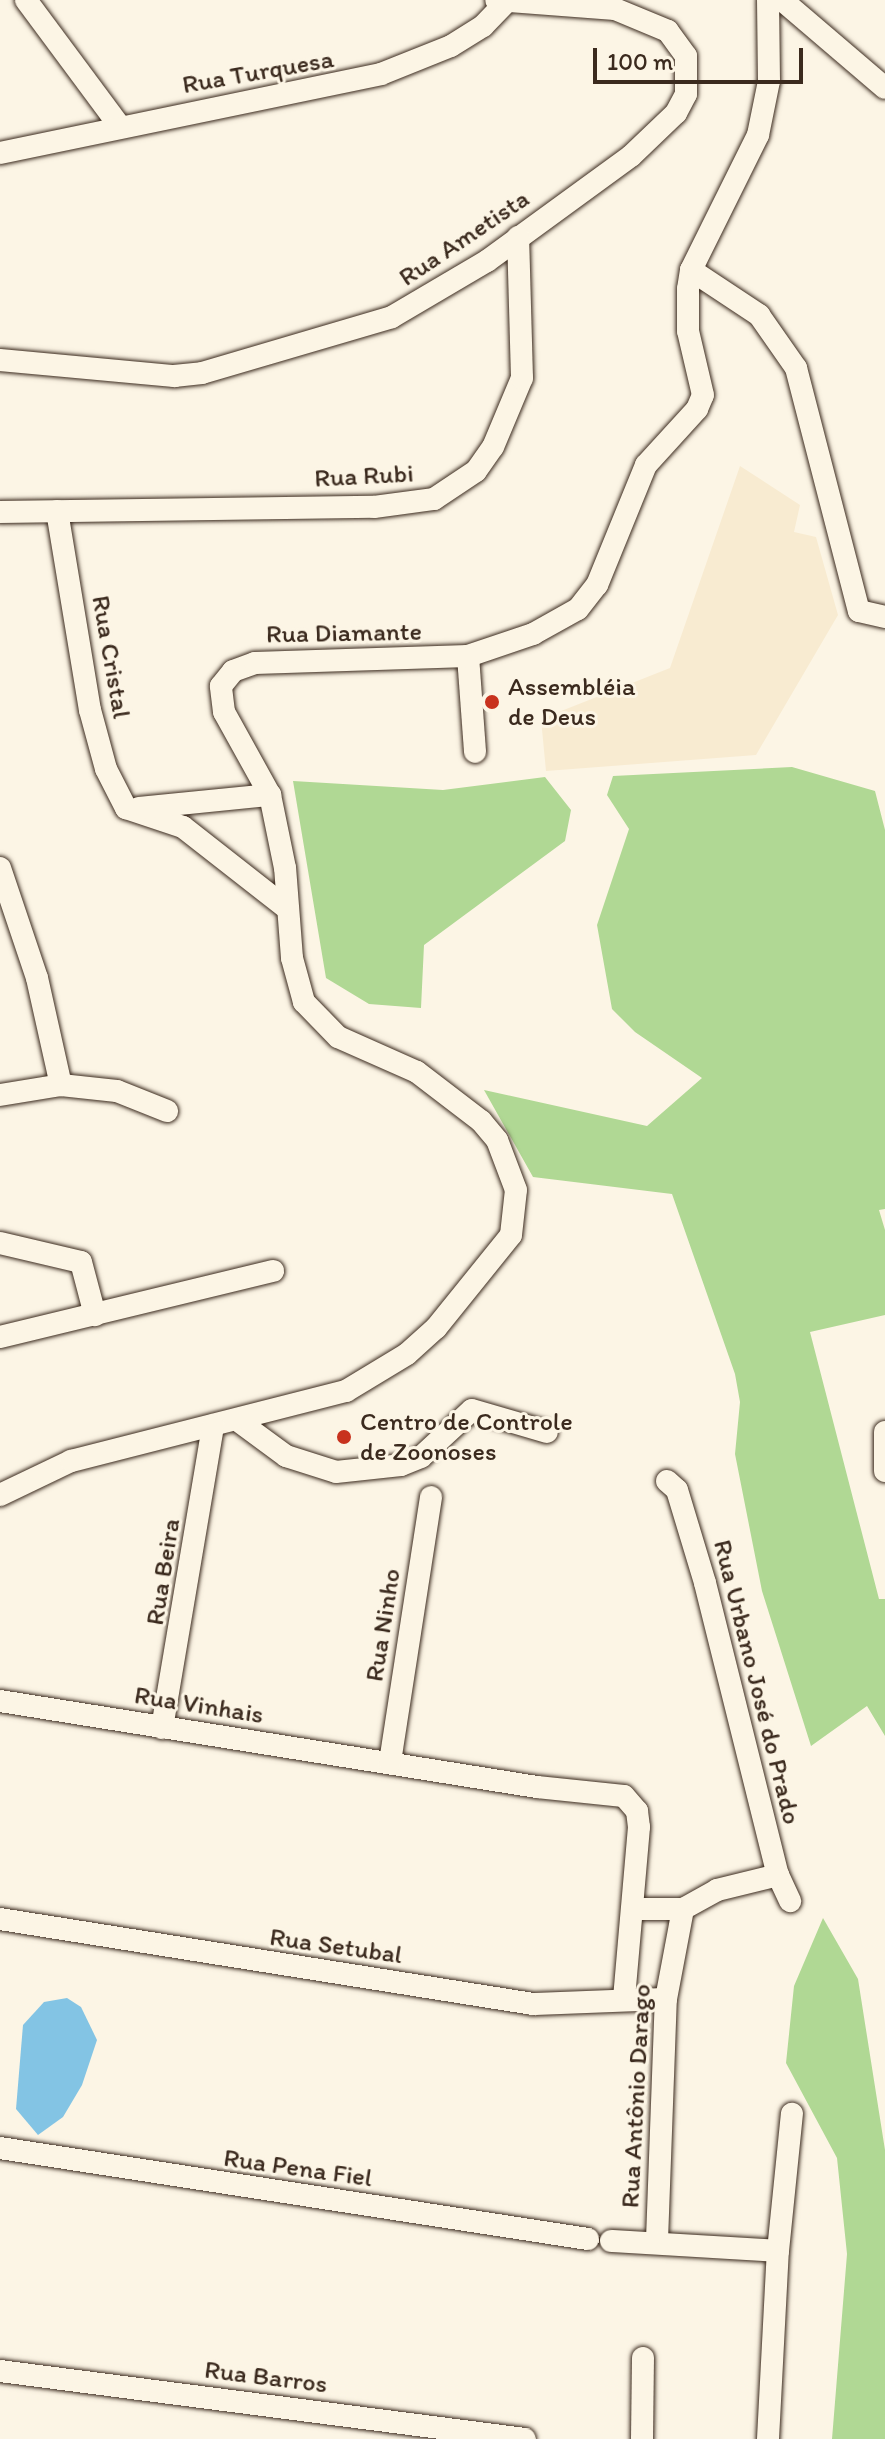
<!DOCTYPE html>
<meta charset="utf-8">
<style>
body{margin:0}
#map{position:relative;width:885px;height:2439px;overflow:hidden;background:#fcf5e5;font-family:Itim,sans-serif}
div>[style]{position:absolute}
.built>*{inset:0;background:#f8ebd1}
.green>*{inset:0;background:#b0d894}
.water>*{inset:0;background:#83c4e4}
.roads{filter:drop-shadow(0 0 2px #3b2a1e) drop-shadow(0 0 2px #3b2a1e)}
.minor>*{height:22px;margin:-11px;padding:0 11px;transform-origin:11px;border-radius:11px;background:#fcf5e5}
.dots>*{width:22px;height:22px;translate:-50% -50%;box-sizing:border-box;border:4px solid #fcf5e5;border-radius:50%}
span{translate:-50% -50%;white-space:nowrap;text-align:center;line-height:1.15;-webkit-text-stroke:6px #fcf5e5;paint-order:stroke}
.street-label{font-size:26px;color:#3b2a1e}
.poi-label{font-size:26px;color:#3b2a1e}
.left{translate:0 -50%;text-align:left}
.scale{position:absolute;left:593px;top:48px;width:210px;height:36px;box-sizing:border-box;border:4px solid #3b2a1e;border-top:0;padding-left:10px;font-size:24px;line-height:28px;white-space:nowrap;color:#3b2a1e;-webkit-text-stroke:6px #fcf5e5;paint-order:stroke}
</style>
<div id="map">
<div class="built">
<div style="clip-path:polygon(740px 466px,800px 505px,794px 532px,816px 537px,838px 615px,756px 755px,546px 771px,541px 719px,670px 668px)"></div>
</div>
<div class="green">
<div style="clip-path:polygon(792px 767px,875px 791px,885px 830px,885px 1209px,879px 1210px,885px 1230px,885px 1315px,810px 1332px,879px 1599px,885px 1599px,885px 1736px,867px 1706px,811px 1746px,762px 1591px,735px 1454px,740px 1402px,735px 1374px,672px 1194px,533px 1177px,484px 1090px,647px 1126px,702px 1078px,635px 1032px,612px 1009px,597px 925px,629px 829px,607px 795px,613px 776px)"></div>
<div style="clip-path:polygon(545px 777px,571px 810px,565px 841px,424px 945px,421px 1008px,369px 1004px,326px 978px,293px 781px,443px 790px)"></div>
<div style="clip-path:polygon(823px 1918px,858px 1979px,885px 2150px,885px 2439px,832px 2439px,847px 2254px,837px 2158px,786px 2063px,794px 1986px)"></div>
</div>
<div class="water">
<div style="clip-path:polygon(67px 1998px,81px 2007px,97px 2040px,82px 2085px,63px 2117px,38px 2135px,16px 2109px,23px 2025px,44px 2002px)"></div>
</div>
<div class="roads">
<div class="minor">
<div style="left:26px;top:0;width:156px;rotate:53.4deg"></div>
<div style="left:782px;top:0;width:135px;rotate:40.5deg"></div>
<div style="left:0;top:153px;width:389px;rotate:-11.7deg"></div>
<div style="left:381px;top:74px;width:75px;rotate:-21.8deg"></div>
<div style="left:451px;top:46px;width:38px;rotate:-32deg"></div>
<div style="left:483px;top:26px;width:33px;rotate:-46deg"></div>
<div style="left:691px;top:270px;width:82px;rotate:33.5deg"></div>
<div style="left:759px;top:315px;width:65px;rotate:55.1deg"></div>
<div style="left:796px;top:368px;width:251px;rotate:75.5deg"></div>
<div style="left:859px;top:611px;width:27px;rotate:13deg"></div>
<div style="left:0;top:360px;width:175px;rotate:5.3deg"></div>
<div style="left:174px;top:376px;width:28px;rotate:-6deg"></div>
<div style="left:202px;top:373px;width:198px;rotate:-16.4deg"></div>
<div style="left:392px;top:317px;width:110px;rotate:-30.5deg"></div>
<div style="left:487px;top:261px;width:178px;rotate:-36.1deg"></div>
<div style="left:631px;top:156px;width:62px;rotate:-43.7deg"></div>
<div style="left:676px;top:113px;width:21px;rotate:-62deg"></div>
<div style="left:686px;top:94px;width:38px;rotate:-90deg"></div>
<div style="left:686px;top:56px;width:31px;rotate:-126deg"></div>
<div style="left:668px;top:31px;width:57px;rotate:-157.5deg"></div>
<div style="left:615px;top:9px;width:119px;rotate:-175.7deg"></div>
<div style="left:57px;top:511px;width:202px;rotate:80.6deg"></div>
<div style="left:90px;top:710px;width:61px;rotate:74.8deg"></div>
<div style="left:106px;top:769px;width:44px;rotate:62.9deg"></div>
<div style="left:0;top:512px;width:374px;rotate:-0.8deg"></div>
<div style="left:374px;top:507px;width:61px;rotate:-7.6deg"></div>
<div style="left:434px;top:499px;width:50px;rotate:-33.7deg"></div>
<div style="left:476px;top:471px;width:29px;rotate:-55deg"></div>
<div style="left:493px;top:447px;width:75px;rotate:-67.2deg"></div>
<div style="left:522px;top:378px;width:141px;rotate:-91.6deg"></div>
<div style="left:468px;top:656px;width:96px;rotate:85.8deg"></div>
<div style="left:126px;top:808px;width:60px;rotate:18.4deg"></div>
<div style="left:183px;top:827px;width:130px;rotate:38.1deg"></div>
<div style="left:139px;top:808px;width:132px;rotate:-5.7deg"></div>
<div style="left:0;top:868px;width:116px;rotate:71.4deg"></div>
<div style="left:37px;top:978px;width:110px;rotate:77.4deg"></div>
<div style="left:0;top:1095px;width:62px;rotate:-9.3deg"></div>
<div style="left:61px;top:1085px;width:56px;rotate:6.1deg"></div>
<div style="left:117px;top:1091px;width:54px;rotate:21.8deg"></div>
<div style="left:0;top:1243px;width:83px;rotate:13.2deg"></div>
<div style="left:81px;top:1262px;width:55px;rotate:75.2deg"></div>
<div style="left:0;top:1337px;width:281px;rotate:-13.6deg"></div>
<div style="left:237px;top:1420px;width:61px;rotate:36.3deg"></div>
<div style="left:286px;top:1456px;width:52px;rotate:17.7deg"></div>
<div style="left:336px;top:1472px;width:65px;rotate:-6.1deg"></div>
<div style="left:401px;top:1465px;width:22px;rotate:-22deg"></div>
<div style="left:421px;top:1457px;width:69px;rotate:-42.7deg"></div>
<div style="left:472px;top:1410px;width:78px;rotate:16.3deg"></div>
<div style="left:885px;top:1432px;width:39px;rotate:90deg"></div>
<div style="left:667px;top:1481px;width:13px;rotate:42deg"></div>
<div style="left:677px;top:1490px;width:97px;rotate:73.2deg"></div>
<div style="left:705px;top:1583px;width:301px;rotate:76deg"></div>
<div style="left:778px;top:1875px;width:29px;rotate:65deg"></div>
<div style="left:0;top:1495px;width:79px;rotate:-25.6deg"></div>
<div style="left:71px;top:1461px;width:284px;rotate:-14.3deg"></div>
<div style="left:346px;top:1391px;width:71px;rotate:-31.2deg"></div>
<div style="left:407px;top:1354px;width:39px;rotate:-42deg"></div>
<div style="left:436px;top:1328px;width:119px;rotate:-51.1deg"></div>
<div style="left:511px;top:1235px;width:45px;rotate:-83.7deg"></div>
<div style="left:516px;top:1190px;width:53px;rotate:-110.8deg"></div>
<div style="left:497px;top:1140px;width:25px;rotate:-130deg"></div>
<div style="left:481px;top:1121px;width:81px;rotate:-142.6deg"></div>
<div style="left:417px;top:1072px;width:86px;rotate:-156.1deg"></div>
<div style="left:338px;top:1037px;width:49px;rotate:-134.2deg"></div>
<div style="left:304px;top:1002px;width:46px;rotate:-105.3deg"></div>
<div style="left:292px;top:958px;width:90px;rotate:-94.4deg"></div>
<div style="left:285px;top:868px;width:75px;rotate:-101.6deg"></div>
<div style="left:270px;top:795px;width:95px;rotate:-119deg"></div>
<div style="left:224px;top:712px;width:26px;rotate:-97deg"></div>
<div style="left:221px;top:686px;width:19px;rotate:-51deg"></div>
<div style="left:233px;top:671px;width:23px;rotate:-20deg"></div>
<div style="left:255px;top:663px;width:213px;rotate:-1.9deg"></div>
<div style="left:468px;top:656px;width:69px;rotate:-18.7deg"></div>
<div style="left:533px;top:634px;width:51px;rotate:-29.1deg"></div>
<div style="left:578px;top:609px;width:31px;rotate:-52deg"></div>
<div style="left:597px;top:585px;width:130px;rotate:-67.8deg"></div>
<div style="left:646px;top:465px;width:76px;rotate:-47.7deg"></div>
<div style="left:697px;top:409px;width:15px;rotate:-67deg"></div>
<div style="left:703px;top:395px;width:66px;rotate:-103.2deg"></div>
<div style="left:688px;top:331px;width:42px;rotate:-90deg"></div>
<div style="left:688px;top:289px;width:19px;rotate:-81deg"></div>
<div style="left:691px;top:270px;width:151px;rotate:-63.6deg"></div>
<div style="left:758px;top:135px;width:55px;rotate:-78.5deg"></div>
<div style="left:769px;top:81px;width:81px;rotate:-90.7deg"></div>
<div style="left:0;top:1701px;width:544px;rotate:9.1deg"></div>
<div style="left:537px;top:1787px;width:87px;rotate:5.9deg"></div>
<div style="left:624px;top:1796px;width:20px;rotate:49deg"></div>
<div style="left:637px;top:1811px;width:16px;rotate:83deg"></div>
<div style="left:639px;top:1827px;width:171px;rotate:95deg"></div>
<div style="left:162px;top:1728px;width:307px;rotate:-80.4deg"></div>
<div style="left:390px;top:1762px;width:268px;rotate:-81.2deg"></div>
<div style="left:633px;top:1909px;width:50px"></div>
<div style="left:683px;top:1909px;width:39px;rotate:-29deg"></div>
<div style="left:717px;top:1890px;width:63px;rotate:-13.8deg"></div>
<div style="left:0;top:1919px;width:540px;rotate:9.06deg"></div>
<div style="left:533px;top:2004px;width:133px;rotate:-2.2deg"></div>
<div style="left:0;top:2148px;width:595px;rotate:8.8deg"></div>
<div style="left:657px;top:2240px;width:241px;rotate:-87.9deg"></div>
<div style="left:666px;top:1999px;width:92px;rotate:-79.3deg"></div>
<div style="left:611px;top:2241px;width:167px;rotate:3.4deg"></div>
<div style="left:0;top:2371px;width:529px;rotate:7.38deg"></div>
<div style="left:642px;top:2439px;width:81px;rotate:-89.3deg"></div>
<div style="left:768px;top:2439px;width:188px;rotate:-87deg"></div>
<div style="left:778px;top:2251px;width:138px;rotate:-84.2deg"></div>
</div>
</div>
<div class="dots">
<div style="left:492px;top:702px;background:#c8321e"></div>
<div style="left:344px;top:1437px;background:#c8321e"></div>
</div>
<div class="street-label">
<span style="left:258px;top:72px;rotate:-10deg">Rua Turquesa</span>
<span style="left:464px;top:238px;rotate:-34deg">Rua Ametista</span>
<span style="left:364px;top:476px;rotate:-3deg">Rua Rubi</span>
<span style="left:344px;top:633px;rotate:-1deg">Rua Diamante</span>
<span style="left:111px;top:657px;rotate:80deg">Rua Cristal</span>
<span style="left:163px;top:1572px;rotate:-81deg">Rua Beira</span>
<span style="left:383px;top:1625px;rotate:-81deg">Rua Ninho</span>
<span style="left:757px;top:1682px;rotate:76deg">Rua Urbano José do Prado</span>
<span style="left:199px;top:1705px;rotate:9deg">Rua Vinhais</span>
<span style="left:336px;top:1946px;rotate:8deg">Rua Setubal</span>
<span style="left:636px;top:2096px;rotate:-87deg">Rua Antônio Darago</span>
<span style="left:298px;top:2168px;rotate:8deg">Rua Pena Fiel</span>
<span style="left:266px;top:2377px;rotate:7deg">Rua Barros</span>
</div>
<div class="poi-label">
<span class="left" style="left:508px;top:702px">Assembléia<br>de Deus</span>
<span class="left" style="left:360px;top:1437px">Centro de Controle<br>de Zoonoses</span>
</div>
<div class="scale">100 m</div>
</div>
